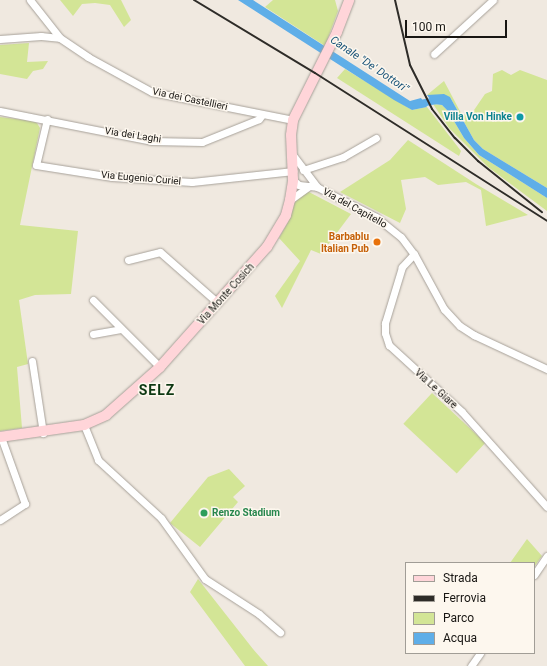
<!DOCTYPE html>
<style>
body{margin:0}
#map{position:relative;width:547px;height:666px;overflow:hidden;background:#f0e9e0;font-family:Roboto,sans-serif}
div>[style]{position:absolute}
.green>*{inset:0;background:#d3e596;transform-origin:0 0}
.water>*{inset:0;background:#5faee8}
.canal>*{height:7px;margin:-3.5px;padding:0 3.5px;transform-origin:3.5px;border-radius:3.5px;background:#5faee8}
.roads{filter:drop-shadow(0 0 1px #a7a199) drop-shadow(0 0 1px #a7a199)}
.street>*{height:7px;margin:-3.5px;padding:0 3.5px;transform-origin:3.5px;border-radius:3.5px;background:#fff}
.secondary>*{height:10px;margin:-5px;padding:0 5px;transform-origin:5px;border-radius:5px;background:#ffd5d9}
.rail>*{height:2px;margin:-1px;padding:0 1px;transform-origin:1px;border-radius:1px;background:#2e2c28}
.dots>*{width:11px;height:11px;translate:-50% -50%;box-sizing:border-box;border:2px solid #fdf7ee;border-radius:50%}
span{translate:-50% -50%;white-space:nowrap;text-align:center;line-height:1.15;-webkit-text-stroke:3px #fdf7ee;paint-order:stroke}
.street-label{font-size:10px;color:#181613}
.culture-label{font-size:10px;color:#0d838f;font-weight:700}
.right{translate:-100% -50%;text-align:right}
.food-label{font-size:10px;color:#c56008;font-weight:700}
.leisure-label{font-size:10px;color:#27864d;font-weight:700}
.left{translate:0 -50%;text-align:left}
.water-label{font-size:11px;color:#175278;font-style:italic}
.district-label{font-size:14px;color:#0d3812;font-weight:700;letter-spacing:1px}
.legend{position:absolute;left:405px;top:562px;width:130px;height:92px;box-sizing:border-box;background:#fdf7ee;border:1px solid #a19d96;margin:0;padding:5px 7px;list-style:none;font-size:12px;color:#181613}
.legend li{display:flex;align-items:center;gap:8px;height:20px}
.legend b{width:20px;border:1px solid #a19d96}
.scale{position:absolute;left:405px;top:20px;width:102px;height:18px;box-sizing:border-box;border:2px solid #181613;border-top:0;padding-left:5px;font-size:12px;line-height:14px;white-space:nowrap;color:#181613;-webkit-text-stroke:3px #fdf7ee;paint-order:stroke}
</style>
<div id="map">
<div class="green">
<div style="clip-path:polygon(60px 0,121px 0,131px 20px,124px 27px,110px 5px,95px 3px,82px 4px,73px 16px)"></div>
<div style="clip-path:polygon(273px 0,335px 0,338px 11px,325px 46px,265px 7px)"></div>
<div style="clip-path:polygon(29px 43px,27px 62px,48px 61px,43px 69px,33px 71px,27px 79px,0 74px,0 45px)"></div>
<div style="clip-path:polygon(345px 69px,412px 110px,427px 107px,461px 151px,459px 156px,337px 78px)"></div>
<div style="clip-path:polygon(502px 70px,511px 75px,520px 70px,547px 80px,547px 188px,483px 149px,474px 140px,450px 97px,427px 95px,444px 81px,462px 115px,472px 113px,485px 94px,492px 91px,493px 74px)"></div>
<div style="clip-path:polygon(433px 104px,442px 105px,448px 111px,464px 138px,479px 155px,547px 198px,547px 211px,488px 167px,449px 128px)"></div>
<div style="clip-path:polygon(0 117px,32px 121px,37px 123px,40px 128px,20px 225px,78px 231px,71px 294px,35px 295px,19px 300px,28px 364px,17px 367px,22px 428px,0 431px)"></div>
<div style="clip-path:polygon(408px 140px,476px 184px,528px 215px,486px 226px,481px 190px,466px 182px,438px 185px,425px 177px,401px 180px,406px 209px,400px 223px,340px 192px,390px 160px)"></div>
<div style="clip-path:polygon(307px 191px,351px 214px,321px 254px,311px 250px,282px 308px,275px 296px,300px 261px,279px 238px,288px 222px,294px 203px)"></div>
<div style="left:432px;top:393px;width:73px;height:42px;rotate:43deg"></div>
<div style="clip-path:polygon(229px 469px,245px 486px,233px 497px,238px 502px,200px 547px,170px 523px,208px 477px)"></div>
<div style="clip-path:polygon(527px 539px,542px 556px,534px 567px,534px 563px,510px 563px)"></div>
<div style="clip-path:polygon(198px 579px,253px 649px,268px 666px,245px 666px,190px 592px)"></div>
</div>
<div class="water">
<div style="clip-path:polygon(238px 0,253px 0,410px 101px,421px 98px,427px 107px,412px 110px,394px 100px)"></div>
<div style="clip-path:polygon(444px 94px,450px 97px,474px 140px,483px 149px,547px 188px,547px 198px,479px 155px,464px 138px,448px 111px,442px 105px,433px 104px,427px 95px)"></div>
</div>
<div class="canal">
<div style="left:415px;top:104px;width:25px;rotate:-11deg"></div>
</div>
<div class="roads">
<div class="street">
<div style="left:30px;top:0;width:48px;rotate:51.7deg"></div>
<div style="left:60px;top:38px;width:34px;rotate:34deg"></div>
<div style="left:88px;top:57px;width:73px;rotate:28.7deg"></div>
<div style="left:152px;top:92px;width:144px;rotate:11.2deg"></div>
<div style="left:0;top:39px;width:41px;rotate:-4.2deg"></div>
<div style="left:41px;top:36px;width:18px;rotate:6deg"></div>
<div style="left:434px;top:54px;width:80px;rotate:-42.5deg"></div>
<div style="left:0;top:111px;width:154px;rotate:11.2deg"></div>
<div style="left:151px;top:141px;width:51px;rotate:1.1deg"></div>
<div style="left:202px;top:142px;width:61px;rotate:-22deg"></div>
<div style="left:259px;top:119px;width:5px;rotate:-53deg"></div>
<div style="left:47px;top:119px;width:47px;rotate:103.4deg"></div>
<div style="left:36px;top:165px;width:77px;rotate:9deg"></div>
<div style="left:112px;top:177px;width:80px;rotate:3.6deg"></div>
<div style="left:192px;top:182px;width:102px;rotate:-6.2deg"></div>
<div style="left:293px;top:155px;width:40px;rotate:53deg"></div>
<div style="left:317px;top:187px;width:66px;rotate:27deg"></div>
<div style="left:376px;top:217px;width:32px;rotate:39deg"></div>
<div style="left:401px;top:237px;width:21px;rotate:53deg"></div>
<div style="left:414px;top:254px;width:63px;rotate:61.4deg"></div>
<div style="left:444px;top:309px;width:23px;rotate:47deg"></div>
<div style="left:460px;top:326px;width:17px;rotate:33deg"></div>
<div style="left:474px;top:335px;width:81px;rotate:25deg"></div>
<div style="left:303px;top:170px;width:42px;rotate:-18deg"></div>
<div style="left:343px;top:157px;width:38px;rotate:-30deg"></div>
<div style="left:293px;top:180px;width:8px;rotate:40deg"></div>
<div style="left:299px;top:185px;width:18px;rotate:6deg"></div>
<div style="left:290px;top:200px;width:24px;rotate:-36deg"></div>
<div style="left:414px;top:254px;width:18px;rotate:133deg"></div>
<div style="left:402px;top:267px;width:59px;rotate:106.9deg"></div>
<div style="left:385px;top:323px;width:10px;rotate:90deg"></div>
<div style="left:385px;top:333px;width:13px;rotate:72deg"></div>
<div style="left:389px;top:345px;width:99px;rotate:42.5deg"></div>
<div style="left:462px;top:412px;width:127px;rotate:48.2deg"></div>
<div style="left:128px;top:260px;width:33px;rotate:-14deg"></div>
<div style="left:160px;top:252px;width:77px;rotate:41.3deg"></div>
<div style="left:93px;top:300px;width:95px;rotate:45deg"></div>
<div style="left:93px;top:334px;width:28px;rotate:-10deg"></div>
<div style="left:32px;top:361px;width:73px;rotate:81.3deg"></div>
<div style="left:84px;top:425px;width:38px;rotate:68deg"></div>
<div style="left:98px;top:460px;width:86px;rotate:42.6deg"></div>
<div style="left:161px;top:518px;width:75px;rotate:54.2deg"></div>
<div style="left:205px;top:579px;width:64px;rotate:32.9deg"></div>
<div style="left:259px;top:614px;width:28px;rotate:41deg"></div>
<div style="left:0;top:520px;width:30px;rotate:-33deg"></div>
<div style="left:25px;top:504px;width:71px;rotate:-109.7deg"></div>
<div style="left:534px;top:575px;width:23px;rotate:-56deg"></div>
<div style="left:471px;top:666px;width:16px;rotate:-55deg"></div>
</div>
<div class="secondary">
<div style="left:0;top:437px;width:85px;rotate:-8.1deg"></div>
<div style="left:84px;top:425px;width:24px;rotate:-24deg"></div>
<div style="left:106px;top:415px;width:72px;rotate:-41.6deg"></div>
<div style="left:160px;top:367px;width:161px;rotate:-48.3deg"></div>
<div style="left:267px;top:247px;width:37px;rotate:-59deg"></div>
<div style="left:286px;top:215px;width:16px;rotate:-75deg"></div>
<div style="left:290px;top:200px;width:20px;rotate:-81deg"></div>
<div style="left:293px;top:180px;width:45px;rotate:-92.5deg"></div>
<div style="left:291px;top:135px;width:15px;rotate:-82deg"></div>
<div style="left:293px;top:120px;width:98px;rotate:-63.4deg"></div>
<div style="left:337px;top:32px;width:34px;rotate:-69deg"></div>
</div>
</div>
<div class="rail">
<div style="left:194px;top:0;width:141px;rotate:31.1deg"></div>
<div style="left:315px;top:73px;width:275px;rotate:32.5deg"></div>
<div style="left:395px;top:0;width:67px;rotate:77deg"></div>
<div style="left:410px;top:65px;width:49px;rotate:63.4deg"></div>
<div style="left:432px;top:109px;width:37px;rotate:52deg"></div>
<div style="left:455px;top:138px;width:33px;rotate:45deg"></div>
<div style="left:478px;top:161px;width:82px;rotate:38.6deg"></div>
</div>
<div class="dots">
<div style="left:520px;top:117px;background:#0f9aa8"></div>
<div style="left:377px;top:242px;background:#e8710a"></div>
<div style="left:204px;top:513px;background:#2e9e5b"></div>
</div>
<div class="street-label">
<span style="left:190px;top:99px;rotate:12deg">Via dei Castellieri</span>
<span style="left:133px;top:135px;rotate:9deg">Via dei Laghi</span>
<span style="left:141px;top:178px;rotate:5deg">Via Eugenio Curiel</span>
<span style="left:355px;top:208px;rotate:29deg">Via del Capitello</span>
<span style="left:226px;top:294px;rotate:-48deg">Via Monte Cosich</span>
<span style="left:436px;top:389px;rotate:42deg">Via Le Giare</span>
</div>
<div class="culture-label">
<span class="right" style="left:512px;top:117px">Villa Von Hinke</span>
</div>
<div class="food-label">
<span class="right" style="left:369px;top:242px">Barbablu<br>Italian Pub</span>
</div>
<div class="leisure-label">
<span class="left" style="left:212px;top:513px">Renzo Stadium</span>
</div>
<div class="water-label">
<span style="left:369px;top:65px;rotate:34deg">Canale "De' Dottori"</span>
</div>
<div class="district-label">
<span style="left:157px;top:390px">SELZ</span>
</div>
<ul class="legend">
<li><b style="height:5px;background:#ffd5d9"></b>Strada</li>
<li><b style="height:5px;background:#2e2c28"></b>Ferrovia</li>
<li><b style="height:11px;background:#d3e596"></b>Parco</li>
<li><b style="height:11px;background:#5faee8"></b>Acqua</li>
</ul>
<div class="scale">100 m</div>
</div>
